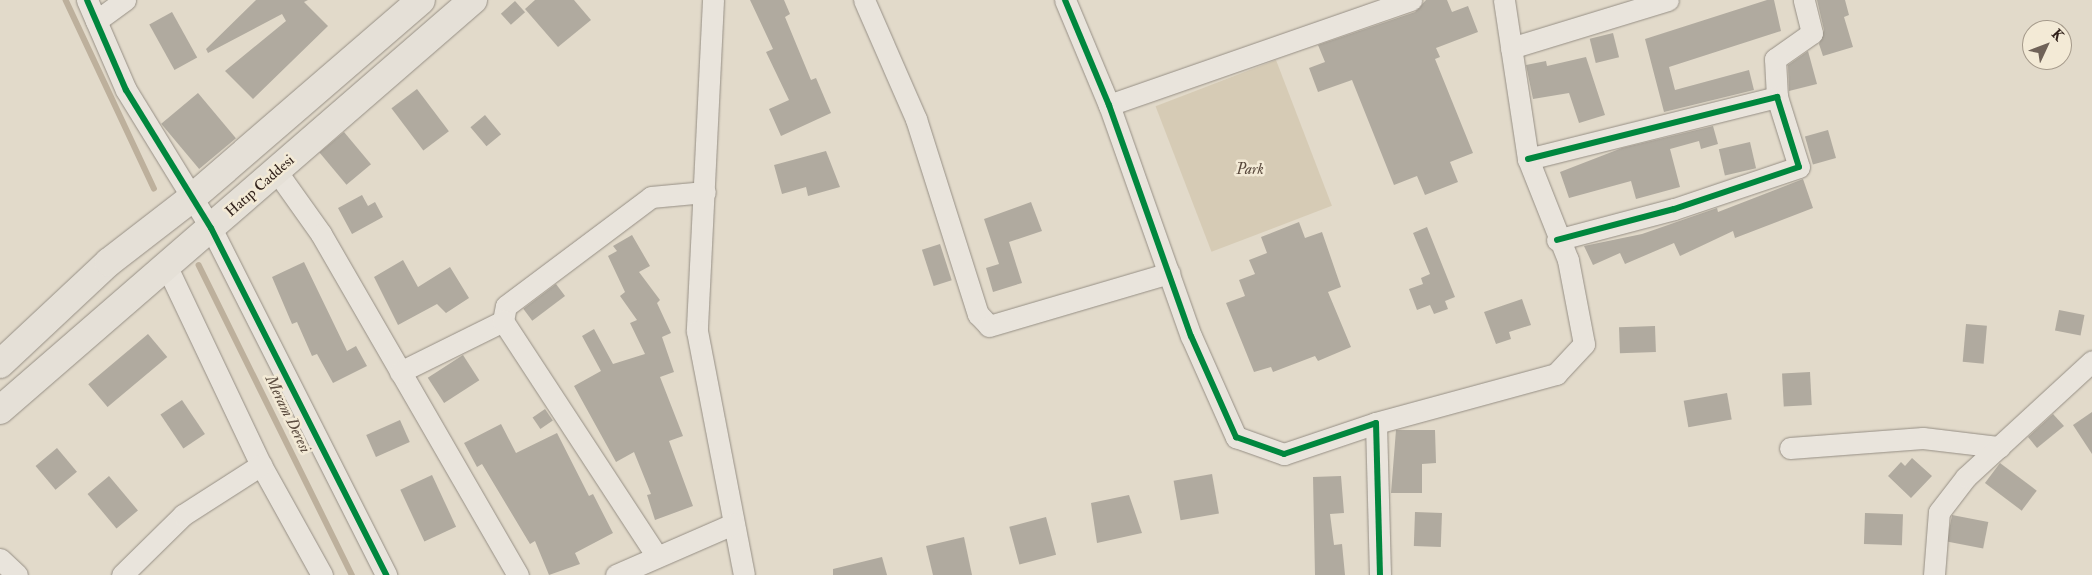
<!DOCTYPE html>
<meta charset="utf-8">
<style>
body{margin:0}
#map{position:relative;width:2092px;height:575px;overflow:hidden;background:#e2daca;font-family:"IM FELL Double Pica",serif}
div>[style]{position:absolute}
.green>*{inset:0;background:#d6cbb5;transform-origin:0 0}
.stream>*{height:5.5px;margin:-2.75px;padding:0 2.75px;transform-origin:2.75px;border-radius:2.75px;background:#bdb09c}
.building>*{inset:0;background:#b0aa9f;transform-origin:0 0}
.roads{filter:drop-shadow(0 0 1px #968f85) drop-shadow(0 0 1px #968f85)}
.minor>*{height:21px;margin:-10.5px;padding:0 10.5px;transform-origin:10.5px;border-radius:10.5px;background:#e9e4dc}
.major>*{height:28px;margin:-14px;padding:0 14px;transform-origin:14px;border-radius:14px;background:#e5e0d7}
.cycleway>*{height:6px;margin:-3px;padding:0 3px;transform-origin:3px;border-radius:3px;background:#00873e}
span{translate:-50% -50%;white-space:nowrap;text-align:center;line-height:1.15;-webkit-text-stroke:5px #f3ead6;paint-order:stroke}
.park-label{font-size:15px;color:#58483c;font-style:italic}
.street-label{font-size:15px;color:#31211a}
.water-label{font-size:16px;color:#5c4d40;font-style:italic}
.north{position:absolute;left:2022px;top:20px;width:50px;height:50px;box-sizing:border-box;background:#f3ead6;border:1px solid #a59a8b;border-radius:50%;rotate:47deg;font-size:14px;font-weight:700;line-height:20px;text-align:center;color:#31211a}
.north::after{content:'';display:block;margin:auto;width:18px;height:22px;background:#6f6258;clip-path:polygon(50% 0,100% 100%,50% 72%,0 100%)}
</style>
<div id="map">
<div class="green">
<div style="left:1276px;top:60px;width:156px;height:129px;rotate:69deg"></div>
</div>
<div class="stream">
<div style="left:66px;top:0;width:208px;rotate:64.9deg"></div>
<div style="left:199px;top:265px;width:346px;rotate:63.7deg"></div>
</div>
<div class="building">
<div style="clip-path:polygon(256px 0,308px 0,304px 2px,328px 26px,253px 99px,225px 71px,286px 21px,282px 14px,208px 53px,206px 49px)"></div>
<div style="clip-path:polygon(535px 0,574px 0,591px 20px,558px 47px,525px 9px)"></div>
<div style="clip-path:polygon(750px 0,784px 0,790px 14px,785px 17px,811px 80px,816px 78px,831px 113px,781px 136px,769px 109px,789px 100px,766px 52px,773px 49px)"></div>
<div style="clip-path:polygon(1426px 0,1447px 0,1452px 12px,1468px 6px,1478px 32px,1436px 48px,1440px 57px,1435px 59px,1473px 153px,1450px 162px,1458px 182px,1425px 195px,1417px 176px,1394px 185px,1352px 80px,1318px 92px,1309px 68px,1325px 62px,1318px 45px,1415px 12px)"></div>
<div style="clip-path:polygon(1767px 0,1774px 0,1781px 31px,1669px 67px,1675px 90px,1749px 70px,1754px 90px,1664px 112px,1645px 39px)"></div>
<div style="clip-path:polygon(1817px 0,1845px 0,1849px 15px,1844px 17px,1853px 47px,1823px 56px,1819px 44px,1824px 30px)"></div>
<div style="left:515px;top:1px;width:15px;height:19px;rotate:48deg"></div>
<div style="left:172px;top:12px;width:52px;height:26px;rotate:61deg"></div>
<div style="left:1613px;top:33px;width:25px;height:24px;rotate:76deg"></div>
<div style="clip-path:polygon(1808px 51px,1817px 84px,1789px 91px,1788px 65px)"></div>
<div style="clip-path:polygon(1586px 57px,1605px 115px,1579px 123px,1569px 93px,1533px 99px,1526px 65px,1546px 61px,1547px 66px)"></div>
<div style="left:417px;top:89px;width:53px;height:32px;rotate:53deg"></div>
<div style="left:198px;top:93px;width:59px;height:48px;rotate:50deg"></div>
<div style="left:485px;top:115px;width:25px;height:19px;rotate:50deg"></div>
<div style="clip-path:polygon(1713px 126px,1718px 144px,1701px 149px,1699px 141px,1670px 149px,1680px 187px,1636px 199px,1631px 181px,1569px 198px,1560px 172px,1622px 148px)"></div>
<div style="left:1828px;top:130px;width:29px;height:24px;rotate:74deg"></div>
<div style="left:344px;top:132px;width:42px;height:32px;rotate:50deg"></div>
<div style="left:1750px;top:142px;width:27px;height:32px;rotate:77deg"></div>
<div style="clip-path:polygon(826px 151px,840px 187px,808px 196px,806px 187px,782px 194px,774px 165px)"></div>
<div style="clip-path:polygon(1803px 179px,1813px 208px,1735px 238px,1733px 231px,1680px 256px,1674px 243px,1625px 264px,1620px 253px,1593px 265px,1584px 246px,1642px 234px,1717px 208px,1718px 212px)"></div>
<div style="clip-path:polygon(362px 195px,368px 206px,375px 202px,383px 217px,352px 234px,338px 208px)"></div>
<div style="clip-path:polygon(1031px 202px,1042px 231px,1009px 242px,1022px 283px,993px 292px,986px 268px,999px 264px,984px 219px)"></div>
<div style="clip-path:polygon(1299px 222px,1305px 238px,1322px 232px,1341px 287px,1328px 292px,1351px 347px,1318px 361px,1315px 356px,1273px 372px,1271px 367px,1254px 372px,1226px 303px,1245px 296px,1239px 280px,1255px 274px,1249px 260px,1267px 253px,1261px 237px)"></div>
<div style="clip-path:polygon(1427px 227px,1455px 297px,1445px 301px,1448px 309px,1434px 314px,1430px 305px,1417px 310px,1409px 289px,1423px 284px,1421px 278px,1430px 274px,1413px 233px)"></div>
<div style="clip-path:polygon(632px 235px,650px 266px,639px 272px,660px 300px,657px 303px,671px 333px,662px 337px,674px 372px,660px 377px,683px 436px,669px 441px,693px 506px,655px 520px,647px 495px,651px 494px,634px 452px,616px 462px,574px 386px,601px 371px,582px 336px,594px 329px,613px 364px,645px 354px,630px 323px,637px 320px,620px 296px,625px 292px,608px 256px,617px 251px,613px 246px)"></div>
<div style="left:940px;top:244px;width:38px;height:19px;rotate:72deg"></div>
<div style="clip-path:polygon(403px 260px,418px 287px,450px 267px,469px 298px,446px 313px,437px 304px,398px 325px,374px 277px)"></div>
<div style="clip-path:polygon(304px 262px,347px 351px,356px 346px,367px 366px,333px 383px,317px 354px,312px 356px,297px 322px,292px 324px,272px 277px)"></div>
<div style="left:556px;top:284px;width:15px;height:41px;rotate:53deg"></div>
<div style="clip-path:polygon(1522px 299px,1531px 325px,1509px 332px,1511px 339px,1496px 344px,1484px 312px)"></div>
<div style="left:2059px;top:310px;width:26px;height:21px;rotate:11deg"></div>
<div style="left:1966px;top:324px;width:21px;height:38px;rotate:5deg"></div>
<div style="left:1655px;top:326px;width:26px;height:36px;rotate:88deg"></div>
<div style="left:148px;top:334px;width:30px;height:78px;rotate:50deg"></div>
<div style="left:463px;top:355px;width:30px;height:42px;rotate:57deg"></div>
<div style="left:1810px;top:372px;width:33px;height:28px;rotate:87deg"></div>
<div style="left:1727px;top:393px;width:27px;height:44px;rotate:80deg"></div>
<div style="left:182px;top:400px;width:41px;height:26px;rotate:56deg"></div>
<div style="left:545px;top:409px;width:14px;height:15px;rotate:56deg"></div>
<div style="clip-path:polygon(2092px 412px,2092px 454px,2073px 425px)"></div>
<div style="clip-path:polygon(2053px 414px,2064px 426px,2037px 448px,2028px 437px)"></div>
<div style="left:400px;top:420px;width:24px;height:37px;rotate:66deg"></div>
<div style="clip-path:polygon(501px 424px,516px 453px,557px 433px,589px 496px,593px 494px,613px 533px,575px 553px,580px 564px,549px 575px,535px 541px,530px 544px,482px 464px,477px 467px,464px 443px)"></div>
<div style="clip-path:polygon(1396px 430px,1435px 430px,1436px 463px,1422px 464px,1422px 493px,1391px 493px)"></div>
<div style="left:57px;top:448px;width:31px;height:28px;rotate:50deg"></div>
<div style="clip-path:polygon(1912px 458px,1932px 476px,1911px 498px,1888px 476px,1901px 462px,1905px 466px)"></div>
<div style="left:2000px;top:463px;width:46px;height:25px;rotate:37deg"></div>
<div style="left:1212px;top:474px;width:40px;height:39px;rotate:80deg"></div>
<div style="left:432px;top:475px;width:57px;height:35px;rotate:65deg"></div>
<div style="left:109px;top:476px;width:45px;height:28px;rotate:50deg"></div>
<div style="clip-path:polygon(1341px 476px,1344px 513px,1330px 514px,1334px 545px,1342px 544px,1345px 575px,1315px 575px,1313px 477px)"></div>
<div style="clip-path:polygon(1129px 495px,1142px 533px,1097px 543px,1091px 503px)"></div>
<div style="left:1415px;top:512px;width:27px;height:34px;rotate:2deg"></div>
<div style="left:1865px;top:513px;width:38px;height:31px;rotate:2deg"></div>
<div style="left:1952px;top:515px;width:37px;height:27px;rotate:11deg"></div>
<div style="left:1046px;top:517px;width:39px;height:38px;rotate:75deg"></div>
<div style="clip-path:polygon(964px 537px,972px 575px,933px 575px,926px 546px)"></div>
<div style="clip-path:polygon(882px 557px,887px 575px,833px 575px,833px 569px)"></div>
</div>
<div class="roads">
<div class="minor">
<div style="left:87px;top:0;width:98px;rotate:66.6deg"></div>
<div style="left:126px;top:90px;width:162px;rotate:58.4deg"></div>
<div style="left:211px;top:228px;width:389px;rotate:63.2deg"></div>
<div style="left:713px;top:0;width:331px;rotate:92.8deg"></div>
<div style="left:697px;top:331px;width:248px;rotate:79.1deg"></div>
<div style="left:864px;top:0;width:130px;rotate:66.4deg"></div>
<div style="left:916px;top:119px;width:205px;rotate:72.4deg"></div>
<div style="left:978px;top:314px;width:16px;rotate:47deg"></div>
<div style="left:989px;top:326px;width:188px;rotate:-16.4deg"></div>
<div style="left:1065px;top:0;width:114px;rotate:67.3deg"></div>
<div style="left:1109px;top:105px;width:245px;rotate:70.5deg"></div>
<div style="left:1191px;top:336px;width:111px;rotate:66deg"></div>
<div style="left:1236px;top:437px;width:51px;rotate:19.5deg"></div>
<div style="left:1284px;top:454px;width:97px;rotate:-18.6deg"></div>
<div style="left:1376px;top:423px;width:152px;rotate:88.5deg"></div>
<div style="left:96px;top:21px;width:36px;rotate:-36deg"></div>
<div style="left:1511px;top:48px;width:164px;rotate:-17deg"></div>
<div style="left:1777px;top:97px;width:38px;rotate:-93deg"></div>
<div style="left:1775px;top:59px;width:45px;rotate:-35.1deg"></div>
<div style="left:1812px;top:33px;width:34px;rotate:-104deg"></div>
<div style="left:1109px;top:105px;width:320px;rotate:-19.2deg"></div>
<div style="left:1528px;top:159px;width:257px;rotate:-14deg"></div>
<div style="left:1777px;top:97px;width:73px;rotate:72.6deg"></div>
<div style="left:1799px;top:167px;width:132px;rotate:161.4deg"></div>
<div style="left:1674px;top:209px;width:121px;rotate:165.2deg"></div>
<div style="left:277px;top:172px;width:76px;rotate:54.6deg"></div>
<div style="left:321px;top:234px;width:394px;rotate:60deg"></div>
<div style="left:166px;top:265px;width:221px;rotate:64.6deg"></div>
<div style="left:261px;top:465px;width:126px;rotate:61deg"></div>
<div style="left:503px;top:321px;width:15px;rotate:-79deg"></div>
<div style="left:506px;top:306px;width:181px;rotate:-36.9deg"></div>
<div style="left:651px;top:197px;width:54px;rotate:-5.3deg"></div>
<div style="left:400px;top:372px;width:115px;rotate:-26.3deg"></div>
<div style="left:503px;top:321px;width:281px;rotate:56.8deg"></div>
<div style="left:1376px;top:423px;width:187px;rotate:-15.2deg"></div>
<div style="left:1556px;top:374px;width:41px;rotate:-47deg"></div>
<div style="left:1584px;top:344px;width:86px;rotate:-100.8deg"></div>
<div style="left:1568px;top:260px;width:109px;rotate:-111.6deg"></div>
<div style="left:1528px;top:159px;width:161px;rotate:-98.6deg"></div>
<div style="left:1790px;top:448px;width:133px;rotate:-4.3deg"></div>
<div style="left:1923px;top:438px;width:77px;rotate:6.8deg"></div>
<div style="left:0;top:559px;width:23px;rotate:43deg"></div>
<div style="left:122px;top:575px;width:86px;rotate:-44.5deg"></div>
<div style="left:183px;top:515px;width:93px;rotate:-32.7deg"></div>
<div style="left:616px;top:575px;width:128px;rotate:-23.6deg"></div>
<div style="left:1934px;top:575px;width:63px;rotate:-85.5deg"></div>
<div style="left:1939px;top:512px;width:44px;rotate:-52.4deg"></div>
<div style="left:1966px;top:477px;width:171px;rotate:-42.6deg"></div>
</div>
<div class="major">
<div style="left:0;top:364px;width:149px;rotate:-43.1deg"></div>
<div style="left:109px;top:262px;width:106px;rotate:-37.7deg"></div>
<div style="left:193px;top:197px;width:301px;rotate:-40.8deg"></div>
<div style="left:0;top:410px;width:626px;rotate:-40.92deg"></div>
</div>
</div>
<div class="cycleway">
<div style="left:87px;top:0;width:98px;rotate:66.6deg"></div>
<div style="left:126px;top:90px;width:162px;rotate:58.4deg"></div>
<div style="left:211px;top:228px;width:389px;rotate:63.2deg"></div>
<div style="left:1065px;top:0;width:114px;rotate:67.3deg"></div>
<div style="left:1109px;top:105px;width:245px;rotate:70.5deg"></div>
<div style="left:1191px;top:336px;width:111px;rotate:66deg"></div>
<div style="left:1236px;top:437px;width:51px;rotate:19.5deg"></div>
<div style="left:1284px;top:454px;width:97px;rotate:-18.6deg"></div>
<div style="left:1376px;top:423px;width:152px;rotate:88.5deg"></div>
<div style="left:1528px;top:159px;width:257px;rotate:-14deg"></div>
<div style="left:1777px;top:97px;width:73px;rotate:72.6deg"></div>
<div style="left:1799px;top:167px;width:132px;rotate:161.4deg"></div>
<div style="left:1674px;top:209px;width:121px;rotate:165.2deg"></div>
</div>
<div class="park-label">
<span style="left:1250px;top:170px">Park</span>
</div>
<div class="street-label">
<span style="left:260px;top:186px;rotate:-41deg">Hatıp Caddesi</span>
</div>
<div class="water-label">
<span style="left:288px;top:414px;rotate:64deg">Meram Deresi</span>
</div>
<div class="north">K</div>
</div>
